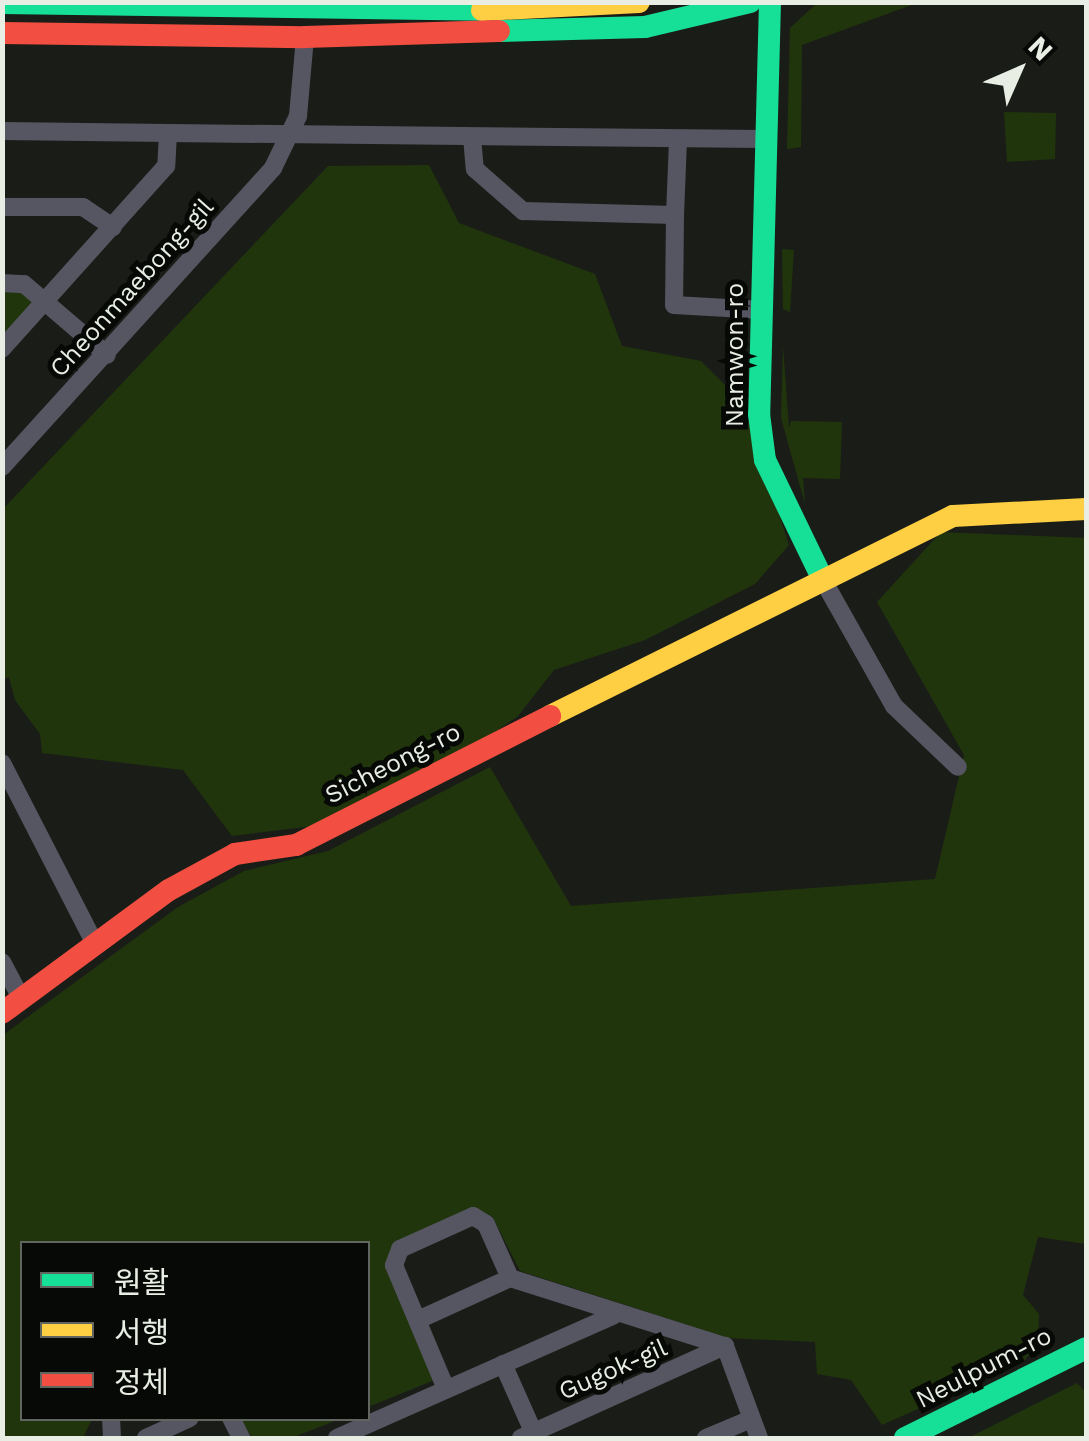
<!DOCTYPE html>
<meta charset="utf-8">
<style>
body{margin:0}
#map{position:relative;width:1089px;height:1441px;overflow:hidden;background:#1a1d17;font-family:"Work Sans","Noto Sans KR",sans-serif}
div>[style]{position:absolute}
.green>*{inset:0;background:#21350d}
.street>*{height:18px;margin:-9px;padding:0 9px;transform-origin:9px;border-radius:9px;background:#565663}
.fast>*{height:22px;margin:-11px;padding:0 11px;transform-origin:11px;border-radius:11px;background:#16e098}
.slow>*{height:22px;margin:-11px;padding:0 11px;transform-origin:11px;border-radius:11px;background:#ffcf43}
.jam>*{height:22px;margin:-11px;padding:0 11px;transform-origin:11px;border-radius:11px;background:#f24e42}
span{translate:-50% -50%;white-space:nowrap;text-align:center;line-height:1.15;-webkit-text-stroke:10px #060905;paint-order:stroke}
.street-label{font-size:25px;color:#e9eee5}
.frame{position:absolute;inset:0;border:5px solid #e9eee5;pointer-events:none}
.legend{position:absolute;left:20px;top:1241px;width:350px;height:180px;box-sizing:border-box;background:#060905;border:2px solid #61655f;margin:0;padding:12px 18px;list-style:none;font-size:30px;color:#e9eee5}
.legend li{display:flex;align-items:center;gap:20px;height:50px}
.legend b{width:50px;border:2px solid #61655f}
.north{position:absolute;left:969px;top:20px;width:100px;height:100px;-webkit-text-stroke:8px #060905;paint-order:stroke;rotate:45deg;font-size:28px;font-weight:700;line-height:40px;text-align:center;color:#e9eee5}
.north::after{content:'';display:block;margin:auto;width:35px;height:45px;background:#e9eee5;clip-path:polygon(50% 0,100% 100%,50% 72%,0 100%)}
</style>
<div id="map">
<div class="green">
<div style="clip-path:polygon(817px 3px,917px 3px,802px 45px,801px 147px,787px 149px,790px 28px)"></div>
<div style="clip-path:polygon(1004px 112px,1056px 113px,1055px 159px,1007px 162px)"></div>
<div style="clip-path:polygon(429px 165px,459px 223px,595px 274px,622px 346px,701px 361px,742px 402px,789px 545px,755px 584px,645px 640px,554px 670px,518px 716px,479px 743px,313px 826px,232px 836px,183px 770px,42px 753px,40px 734px,15px 700px,9px 677px,3px 679px,3px 509px,328px 166px)"></div>
<div style="clip-path:polygon(782px 249px,794px 250px,790px 312px,783px 309px)"></div>
<div style="clip-path:polygon(3px 290px,25px 291px,34px 306px,3px 340px)"></div>
<div style="clip-path:polygon(783px 346px,789px 428px,791px 421px,842px 422px,840px 479px,803px 478px,805px 504px,781px 418px)"></div>
<div style="clip-path:polygon(941px 532px,1086px 538px,1086px 1244px,1038px 1237px,1023px 1295px,1039px 1314px,1038px 1344px,1023px 1362px,882px 1425px,851px 1380px,817px 1374px,815px 1342px,728px 1338px,520px 1271px,492px 1216px,440px 1227px,389px 1269px,437px 1379px,368px 1407px,368px 1244px,22px 1244px,22px 1418px,92px 1419px,83px 1438px,3px 1438px,3px 1035px,178px 907px,244px 871px,328px 851px,490px 767px,571px 906px,935px 879px,964px 755px,877px 602px)"></div>
<div style="clip-path:polygon(1077px 1383px,1086px 1393px,1086px 1438px,968px 1438px)"></div>
<div style="clip-path:polygon(241px 1419px,340px 1419px,291px 1438px,252px 1438px)"></div>
</div>
<div class="street">
<div style="left:2px;top:131px;width:166px;rotate:0.7deg"></div>
<div style="left:168px;top:133px;width:33px;rotate:93deg"></div>
<div style="left:166px;top:166px;width:246px;rotate:131.9deg"></div>
<div style="left:168px;top:133px;width:598px;rotate:0.57deg"></div>
<div style="left:472px;top:137px;width:32px;rotate:85deg"></div>
<div style="left:475px;top:169px;width:64px;rotate:41.2deg"></div>
<div style="left:523px;top:211px;width:152px;rotate:1.5deg"></div>
<div style="left:675px;top:215px;width:76px;rotate:-87.7deg"></div>
<div style="left:2px;top:207px;width:81px"></div>
<div style="left:83px;top:207px;width:36px;rotate:34deg"></div>
<div style="left:675px;top:215px;width:90px;rotate:90.6deg"></div>
<div style="left:674px;top:305px;width:88px;rotate:3.3deg"></div>
<div style="left:2px;top:283px;width:22px;rotate:3deg"></div>
<div style="left:24px;top:284px;width:109px;rotate:40.5deg"></div>
<div style="left:2px;top:467px;width:404px;rotate:-47.8deg"></div>
<div style="left:273px;top:168px;width:58px;rotate:-64.3deg"></div>
<div style="left:298px;top:116px;width:79px;rotate:-84.9deg"></div>
<div style="left:823px;top:580px;width:145px;rotate:60.6deg"></div>
<div style="left:894px;top:706px;width:88px;rotate:43.6deg"></div>
<div style="left:2px;top:763px;width:203px;rotate:62.8deg"></div>
<div style="left:2px;top:962px;width:41px;rotate:62.2deg"></div>
<div style="left:418px;top:1320px;width:101px;rotate:-24.5deg"></div>
<div style="left:510px;top:1278px;width:225px;rotate:17.6deg"></div>
<div style="left:725px;top:1346px;width:98px;rotate:69.7deg"></div>
<div style="left:503px;top:1364px;width:81px;rotate:66deg"></div>
<div style="left:446px;top:1389px;width:134px;rotate:-112.8deg"></div>
<div style="left:394px;top:1265px;width:17px;rotate:-69deg"></div>
<div style="left:400px;top:1249px;width:80px;rotate:-24.3deg"></div>
<div style="left:473px;top:1216px;width:15px;rotate:32deg"></div>
<div style="left:486px;top:1224px;width:59px;rotate:66deg"></div>
<div style="left:111px;top:1418px;width:20px;rotate:87deg"></div>
<div style="left:231px;top:1418px;width:22px;rotate:63deg"></div>
<div style="left:146px;top:1438px;width:48px;rotate:-24.4deg"></div>
<div style="left:337px;top:1438px;width:303px;rotate:-23.9deg"></div>
<div style="left:521px;top:1438px;width:224px;rotate:-24.3deg"></div>
<div style="left:706px;top:1438px;width:49px;rotate:-22.9deg"></div>
</div>
<div class="fast">
<div style="left:770px;top:2px;width:412px;rotate:91.5deg"></div>
<div style="left:759px;top:414px;width:46px;rotate:82.6deg"></div>
<div style="left:765px;top:460px;width:133px;rotate:64.2deg"></div>
<div style="left:2px;top:3px;width:480px;rotate:0.8deg"></div>
<div style="left:499px;top:31px;width:146px;rotate:-1.6deg"></div>
<div style="left:645px;top:27px;width:108px;rotate:-13.4deg"></div>
<div style="left:905px;top:1438px;width:202px;rotate:-26.4deg"></div>
</div>
<div class="slow">
<div style="left:482px;top:10px;width:157px;rotate:-2.9deg"></div>
<div style="left:550px;top:716px;width:450px;rotate:-26.4deg"></div>
<div style="left:953px;top:516px;width:133px;rotate:-3deg"></div>
</div>
<div class="jam">
<div style="left:2px;top:33px;width:303px;rotate:0.8deg"></div>
<div style="left:305px;top:37px;width:194px;rotate:-1.8deg"></div>
<div style="left:2px;top:1013px;width:207px;rotate:-36.4deg"></div>
<div style="left:169px;top:890px;width:75px;rotate:-28.6deg"></div>
<div style="left:235px;top:854px;width:62px;rotate:-8.4deg"></div>
<div style="left:296px;top:845px;width:285px;rotate:-26.9deg"></div>
</div>
<div class="street-label">
<span style="left:132px;top:288px;rotate:-48deg">Cheonmaebong-gil</span>
<span style="left:735px;top:355px;rotate:-90deg">Namwon-ro</span>
<span style="left:393px;top:764px;rotate:-27deg">Sicheong-ro</span>
<span style="left:984px;top:1368px;rotate:-27deg">Neulpum-ro</span>
<span style="left:613px;top:1370px;rotate:-24deg">Gugok-gil</span>
</div>
<div class="frame"></div>
<ul class="legend">
<li><b style="height:12px;background:#16e098"></b>원활</li>
<li><b style="height:12px;background:#ffcf43"></b>서행</li>
<li><b style="height:12px;background:#f24e42"></b>정체</li>
</ul>
<div class="north">N</div>
</div>
